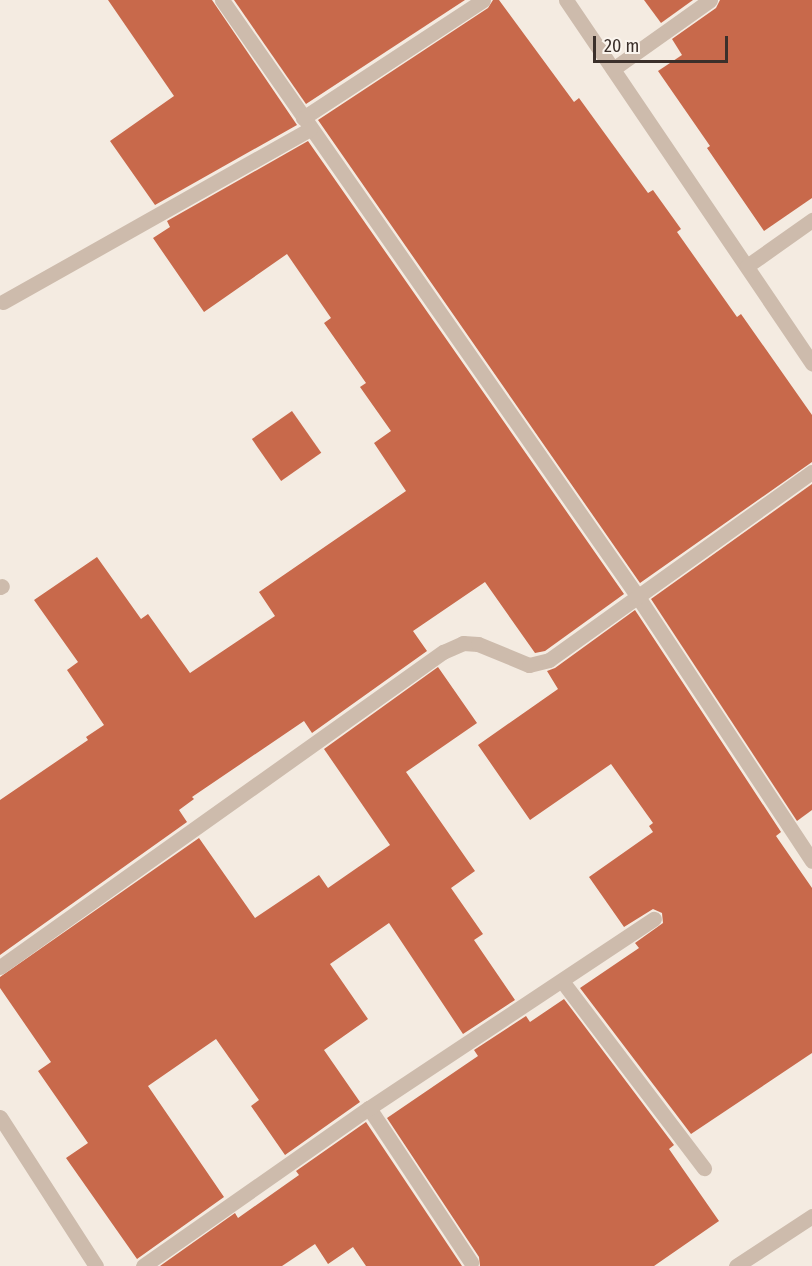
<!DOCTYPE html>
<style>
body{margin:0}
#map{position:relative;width:812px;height:1266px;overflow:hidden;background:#f4ebe1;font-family:"Fira Sans Condensed",sans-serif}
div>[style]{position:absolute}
.building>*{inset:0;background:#c8694b;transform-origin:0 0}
.minor>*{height:15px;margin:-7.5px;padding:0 7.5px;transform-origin:7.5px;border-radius:7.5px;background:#cdbbac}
span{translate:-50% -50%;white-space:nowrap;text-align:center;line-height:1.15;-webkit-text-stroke:5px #fbf5ee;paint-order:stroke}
.scale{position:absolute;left:593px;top:36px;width:135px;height:27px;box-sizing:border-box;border:3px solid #3b302b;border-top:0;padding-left:8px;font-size:18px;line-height:21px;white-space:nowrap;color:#3b302b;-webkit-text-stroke:4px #fbf5ee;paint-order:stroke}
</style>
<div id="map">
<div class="building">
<div style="clip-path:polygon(108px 0,212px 0,297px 125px,155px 205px,110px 141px,174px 96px)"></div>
<div style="clip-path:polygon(234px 0,465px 0,306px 104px)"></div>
<div style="clip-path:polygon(493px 0,499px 0,574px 102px,579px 98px,648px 193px,653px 190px,681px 229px,677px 232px,737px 317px,741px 314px,812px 415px,812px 462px,640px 583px,318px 120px,488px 8px)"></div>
<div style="clip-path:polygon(644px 0,693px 0,661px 23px)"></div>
<div style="clip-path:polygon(720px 0,812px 0,812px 198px,764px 231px,707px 148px,710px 146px,658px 71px,682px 55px,672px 39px,716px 8px)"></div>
<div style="clip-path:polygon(308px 141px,624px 594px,545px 651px,535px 653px,485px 582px,413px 631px,427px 651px,312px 733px,304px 721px,192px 797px,194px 799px,179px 810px,187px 822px,0 955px,0 800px,88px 740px,86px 737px,104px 725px,67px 670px,78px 662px,34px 600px,97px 557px,141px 619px,148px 614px,190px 673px,275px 616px,259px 592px,406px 491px,374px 443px,391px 431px,360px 387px,366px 383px,324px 323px,331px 318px,287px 254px,204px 312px,153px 238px,170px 227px,167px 221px)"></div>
<div style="left:292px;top:411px;width:51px;height:49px;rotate:55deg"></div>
<div style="clip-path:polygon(812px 484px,812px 810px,797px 821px,651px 599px)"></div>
<div style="clip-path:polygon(635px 610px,781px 832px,776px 836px,812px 888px,812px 1053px,691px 1134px,580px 988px,639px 948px,635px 943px,663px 923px,662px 913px,653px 909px,624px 927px,589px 877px,653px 832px,649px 826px,653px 823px,611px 764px,530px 820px,478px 745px,558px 689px,547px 671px,555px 668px)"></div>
<div style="clip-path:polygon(438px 667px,477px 723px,406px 772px,475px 871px,451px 888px,483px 934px,474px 940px,515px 1000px,463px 1034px,389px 923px,330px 964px,368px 1019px,324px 1050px,360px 1102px,285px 1155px,251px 1106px,259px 1100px,216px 1039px,148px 1086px,224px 1197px,137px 1259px,66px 1158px,88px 1143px,38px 1071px,51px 1062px,0 988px,0 977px,199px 838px,255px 918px,319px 875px,328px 888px,390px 845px,324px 749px)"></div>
<div style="clip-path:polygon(564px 999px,674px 1145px,669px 1149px,719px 1221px,654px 1266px,480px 1266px,479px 1257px,387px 1118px,478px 1056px,474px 1050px,526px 1016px,530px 1022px)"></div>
<div style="clip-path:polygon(366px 1122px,462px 1266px,366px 1266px,353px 1247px,328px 1264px,315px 1244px,282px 1266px,160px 1266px,235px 1213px,238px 1218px,299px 1175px,296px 1171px)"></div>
</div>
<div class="minor">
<div style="left:222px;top:0;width:728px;rotate:55.13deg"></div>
<div style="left:638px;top:597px;width:316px;rotate:56.6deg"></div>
<div style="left:566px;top:0;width:439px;rotate:55.9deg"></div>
<div style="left:613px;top:69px;width:119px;rotate:-35.4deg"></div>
<div style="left:303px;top:118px;width:215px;rotate:-33.2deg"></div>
<div style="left:747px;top:266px;width:80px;rotate:-35.3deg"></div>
<div style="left:3px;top:302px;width:352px;rotate:-29.4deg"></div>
<div style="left:0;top:587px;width:2px;rotate:-27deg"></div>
<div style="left:0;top:967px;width:544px;rotate:-35.42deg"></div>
<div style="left:443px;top:652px;width:22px;rotate:-24deg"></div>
<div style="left:463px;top:643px;width:15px;rotate:4deg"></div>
<div style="left:478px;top:644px;width:55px;rotate:22.4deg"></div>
<div style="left:529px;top:665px;width:21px;rotate:-14deg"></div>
<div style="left:549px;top:660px;width:323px;rotate:-35.6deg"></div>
<div style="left:562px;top:981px;width:235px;rotate:52.8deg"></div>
<div style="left:369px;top:1108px;width:185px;rotate:56.5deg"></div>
<div style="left:0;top:1117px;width:177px;rotate:57.2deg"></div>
<div style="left:143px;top:1266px;width:276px;rotate:-35deg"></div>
<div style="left:369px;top:1108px;width:342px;rotate:-33.6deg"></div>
<div style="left:736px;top:1266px;width:91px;rotate:-33.3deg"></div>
</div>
<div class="scale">20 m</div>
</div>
